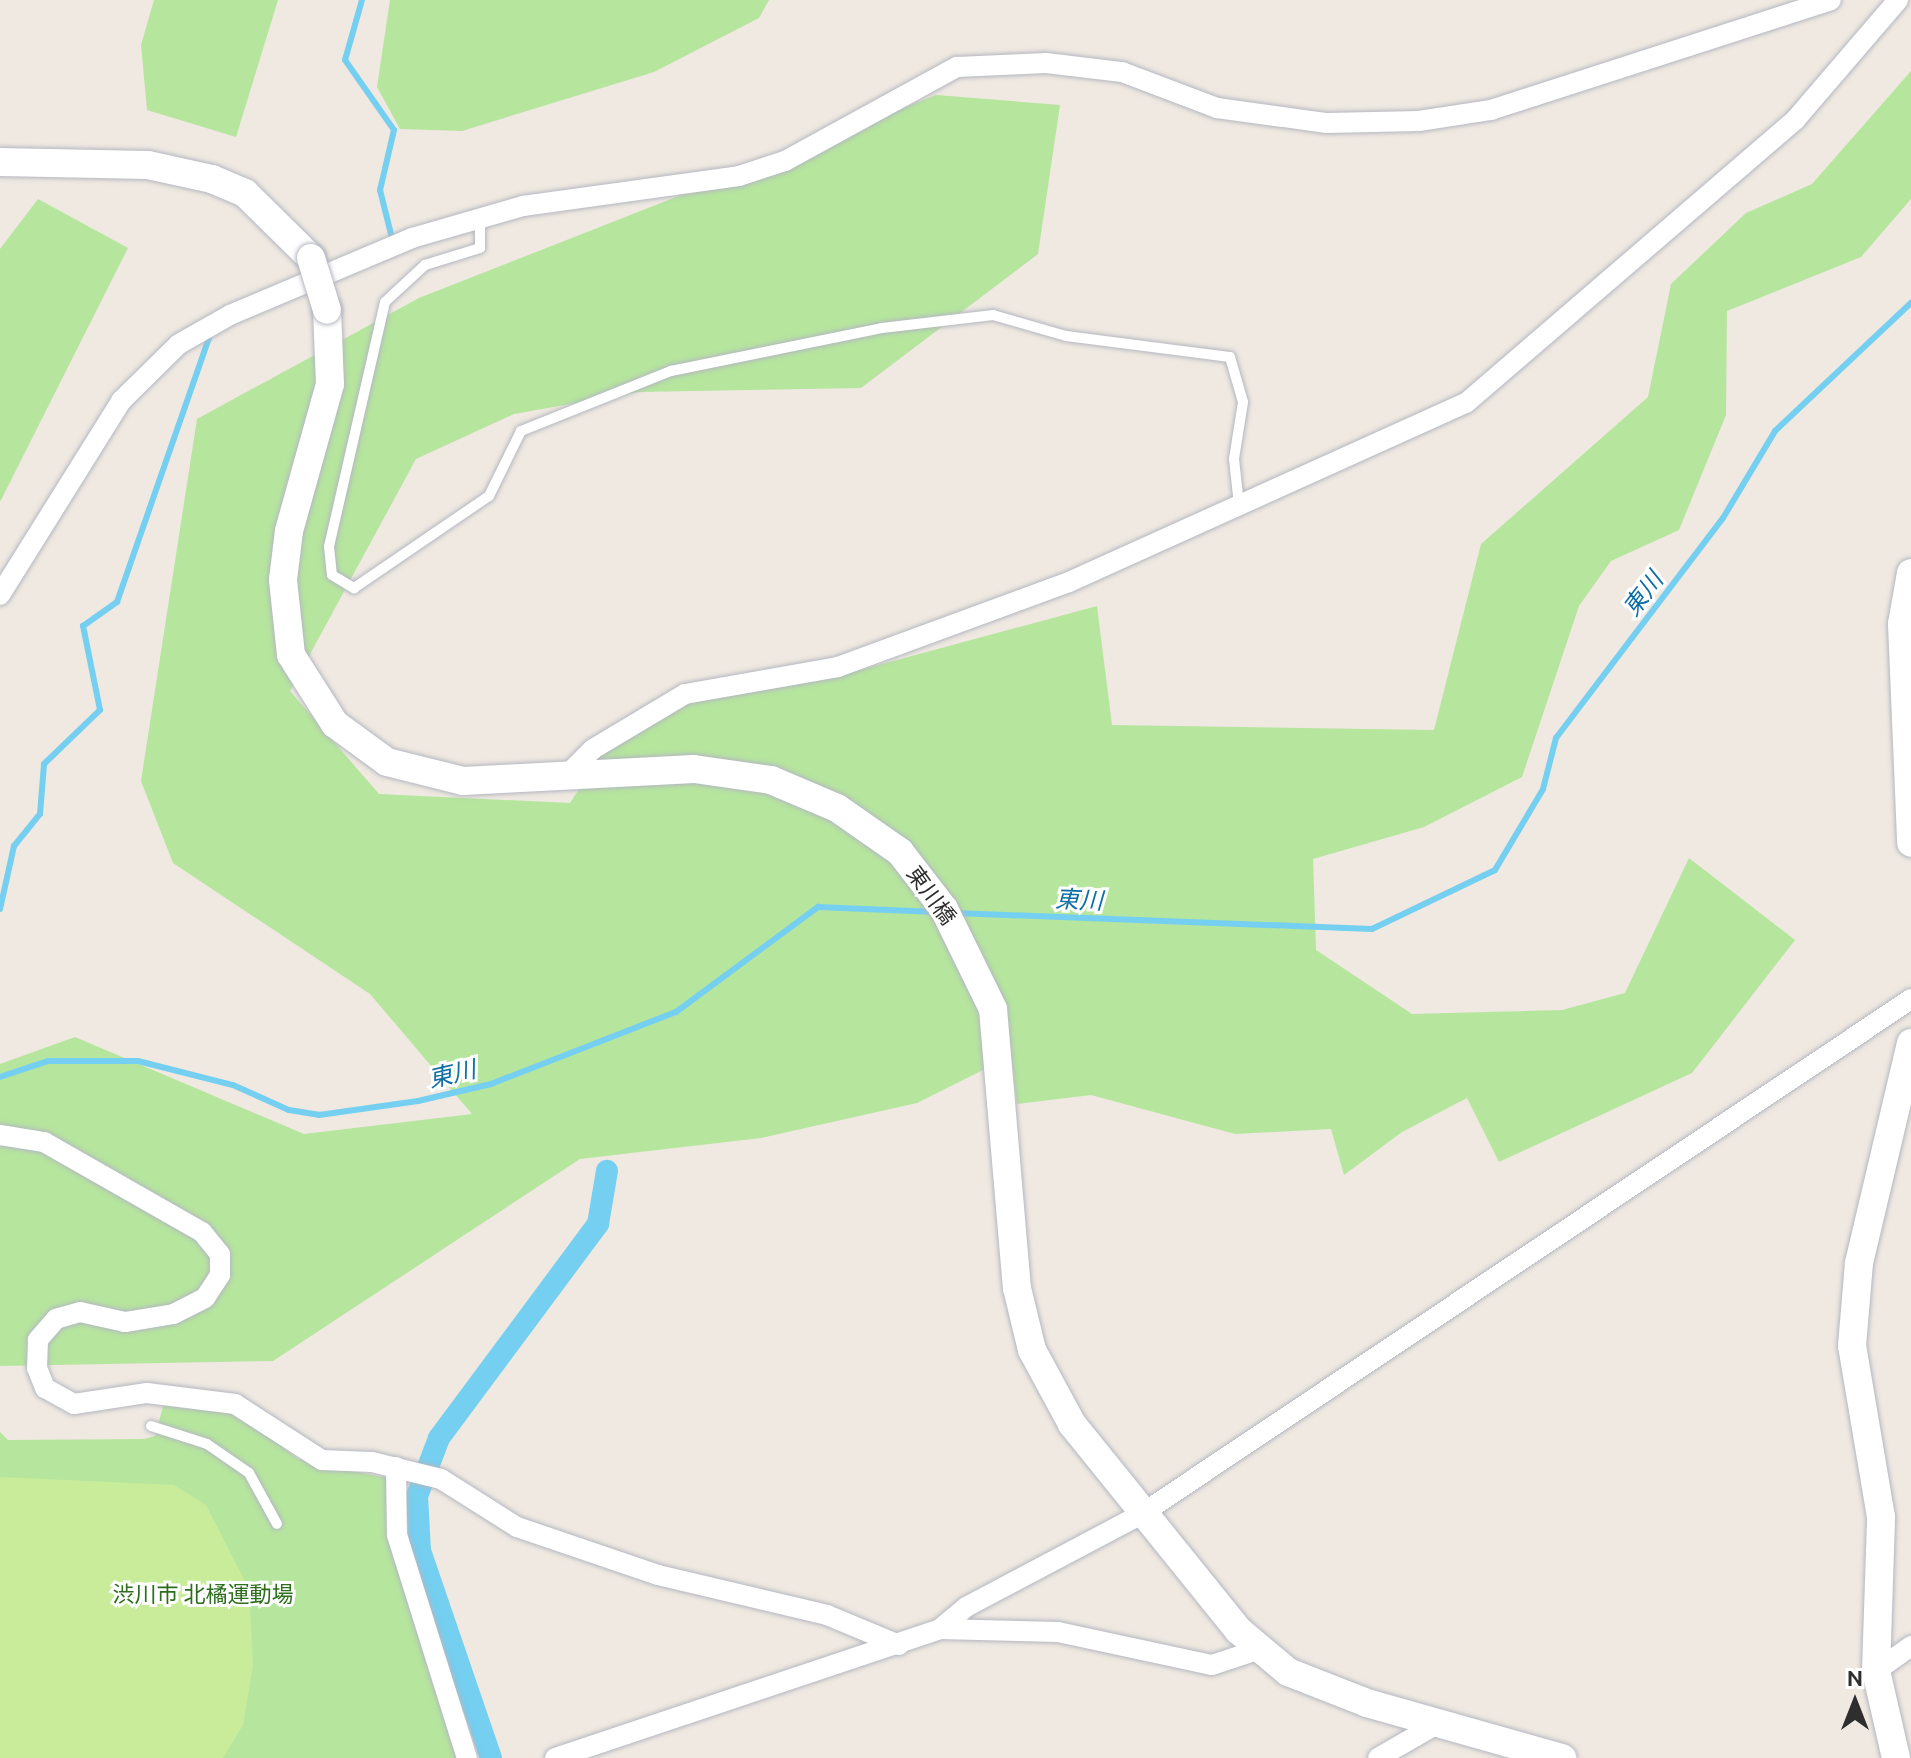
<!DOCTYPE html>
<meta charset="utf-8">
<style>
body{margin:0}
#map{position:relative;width:1911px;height:1758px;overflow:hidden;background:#efe9e1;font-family:Ubuntu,"Noto Sans JP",sans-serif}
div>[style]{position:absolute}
.green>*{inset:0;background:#b6e59e}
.pitch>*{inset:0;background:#c9ec9a}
.stream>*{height:6px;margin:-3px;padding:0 3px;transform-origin:3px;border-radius:3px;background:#75cff0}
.canal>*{height:22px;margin:-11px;padding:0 11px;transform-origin:11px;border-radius:11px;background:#75cff0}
.roads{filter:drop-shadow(0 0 2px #b4b7c1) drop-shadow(0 0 2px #b4b7c1)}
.lane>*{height:10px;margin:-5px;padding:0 5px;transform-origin:5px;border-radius:5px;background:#fff}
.street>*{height:20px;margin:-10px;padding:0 10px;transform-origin:10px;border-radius:10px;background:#fff}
.secondary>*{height:28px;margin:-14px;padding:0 14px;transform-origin:14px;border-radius:14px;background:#fff}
.bridges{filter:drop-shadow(0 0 2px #b4b7c1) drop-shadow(0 0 2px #b4b7c1)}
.secondary-bridge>*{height:28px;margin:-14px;padding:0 14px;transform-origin:14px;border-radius:14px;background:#fff}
span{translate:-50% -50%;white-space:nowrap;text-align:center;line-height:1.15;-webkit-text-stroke:6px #fff;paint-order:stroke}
.street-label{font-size:22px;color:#2e2e2e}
.park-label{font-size:22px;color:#2c6e1b}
.water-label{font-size:24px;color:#0d6fa3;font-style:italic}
.north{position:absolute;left:1815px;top:1662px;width:80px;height:80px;-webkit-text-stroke:6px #fff;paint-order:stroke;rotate:0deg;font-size:22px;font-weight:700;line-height:32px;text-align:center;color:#2e2e2e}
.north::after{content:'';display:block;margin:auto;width:28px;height:36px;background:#2e2e2e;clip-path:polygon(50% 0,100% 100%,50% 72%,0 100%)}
</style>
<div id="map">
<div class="green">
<div style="clip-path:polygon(154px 0,278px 0,236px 137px,147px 110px,141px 45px)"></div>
<div style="clip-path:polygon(390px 0,769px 0,759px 18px,654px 72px,462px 131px,400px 129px,377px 87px)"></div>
<div style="clip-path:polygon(1911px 71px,1911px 199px,1861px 257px,1727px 311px,1726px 415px,1679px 530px,1611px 561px,1579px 606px,1522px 777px,1424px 827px,1313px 859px,1316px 950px,1412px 1014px,1562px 1010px,1625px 993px,1689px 858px,1795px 940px,1692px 1073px,1499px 1162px,1467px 1098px,1402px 1132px,1344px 1175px,1331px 1129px,1235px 1134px,1091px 1095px,1017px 1104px,1006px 1005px,991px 1066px,917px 1103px,761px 1138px,580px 1159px,273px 1361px,0 1366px,0 1064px,75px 1037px,304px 1134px,472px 1114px,370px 994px,173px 863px,141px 781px,197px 419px,419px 298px,936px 95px,1060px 105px,1038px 254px,861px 388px,638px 392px,514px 414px,416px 459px,290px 691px,379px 794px,570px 803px,609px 743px,685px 699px,838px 676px,1097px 606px,1112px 725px,1434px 730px,1481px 544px,1648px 397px,1671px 284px,1746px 213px,1812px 184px)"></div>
<div style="clip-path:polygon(38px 199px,128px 248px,0 502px,0 249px)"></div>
<div style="clip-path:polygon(164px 1403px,237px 1412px,298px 1459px,391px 1479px,459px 1758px,0 1758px,0 1432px,8px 1440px,144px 1439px,155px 1436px)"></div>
</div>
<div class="pitch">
<div style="clip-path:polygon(0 1477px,174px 1485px,206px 1505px,249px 1589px,253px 1665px,243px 1725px,223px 1758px,0 1758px)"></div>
</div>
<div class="stream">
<div style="left:362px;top:0;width:62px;rotate:105.8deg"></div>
<div style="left:345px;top:60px;width:85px;rotate:55deg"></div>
<div style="left:394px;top:130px;width:62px;rotate:103.1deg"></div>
<div style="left:380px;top:190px;width:49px;rotate:76deg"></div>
<div style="left:0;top:909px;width:65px;rotate:-77.5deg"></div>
<div style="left:14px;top:846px;width:41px;rotate:-50.9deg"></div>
<div style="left:40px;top:814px;width:50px;rotate:-85.4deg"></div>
<div style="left:44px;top:764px;width:78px;rotate:-44deg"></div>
<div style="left:100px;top:710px;width:86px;rotate:-101.4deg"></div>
<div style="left:83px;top:626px;width:42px;rotate:-35.2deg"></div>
<div style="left:117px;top:602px;width:286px;rotate:-70.8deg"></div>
<div style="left:955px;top:913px;width:417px;rotate:2.2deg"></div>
<div style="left:1372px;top:929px;width:136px;rotate:-25.6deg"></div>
<div style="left:1495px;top:870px;width:94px;rotate:-59.3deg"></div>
<div style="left:1543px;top:789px;width:53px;rotate:-75.7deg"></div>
<div style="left:1556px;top:738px;width:276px;rotate:-52.8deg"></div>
<div style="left:1723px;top:518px;width:101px;rotate:-59.1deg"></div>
<div style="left:1775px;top:431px;width:187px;rotate:-43.3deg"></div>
<div style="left:0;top:1077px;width:51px;rotate:-18.4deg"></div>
<div style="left:48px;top:1061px;width:90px"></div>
<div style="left:138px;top:1061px;width:98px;rotate:14.2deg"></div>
<div style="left:233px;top:1085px;width:61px;rotate:24.1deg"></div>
<div style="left:289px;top:1110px;width:30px;rotate:9deg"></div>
<div style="left:319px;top:1115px;width:100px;rotate:-8deg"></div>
<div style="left:418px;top:1101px;width:75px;rotate:-13.1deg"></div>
<div style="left:491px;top:1084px;width:199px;rotate:-21.3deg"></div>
<div style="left:676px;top:1012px;width:177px;rotate:-36.5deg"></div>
<div style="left:818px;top:907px;width:118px;rotate:2.4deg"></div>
</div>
<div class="canal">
<div style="left:491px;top:1758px;width:219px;rotate:-108.9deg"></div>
<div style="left:420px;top:1551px;width:55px;rotate:-93.1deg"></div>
<div style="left:417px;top:1496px;width:62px;rotate:-69.2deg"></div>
<div style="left:439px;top:1438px;width:267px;rotate:-53.4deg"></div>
<div style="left:598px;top:1224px;width:54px;rotate:-80.4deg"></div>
</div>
<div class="roads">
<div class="lane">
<div style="left:480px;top:219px;width:29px;rotate:90deg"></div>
<div style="left:480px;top:248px;width:58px;rotate:162.8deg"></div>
<div style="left:425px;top:265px;width:54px;rotate:137.2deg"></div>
<div style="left:385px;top:302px;width:251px;rotate:102.9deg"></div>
<div style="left:329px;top:547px;width:28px;rotate:84deg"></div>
<div style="left:332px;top:575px;width:26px;rotate:31deg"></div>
<div style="left:354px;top:588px;width:163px;rotate:-34.3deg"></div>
<div style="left:489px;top:496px;width:72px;rotate:-63.8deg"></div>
<div style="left:521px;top:431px;width:162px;rotate:-21.8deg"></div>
<div style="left:671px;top:371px;width:215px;rotate:-11.5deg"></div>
<div style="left:882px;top:328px;width:112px;rotate:-6.7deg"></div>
<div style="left:993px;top:315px;width:76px;rotate:16deg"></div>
<div style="left:1066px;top:336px;width:165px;rotate:7.3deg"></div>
<div style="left:1230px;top:357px;width:47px;rotate:73.9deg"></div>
<div style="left:1243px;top:402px;width:58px;rotate:99deg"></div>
<div style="left:1234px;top:459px;width:46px;rotate:83.8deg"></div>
<div style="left:151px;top:1426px;width:59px;rotate:17.8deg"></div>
<div style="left:207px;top:1444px;width:51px;rotate:34.6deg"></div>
<div style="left:249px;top:1473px;width:58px;rotate:61.2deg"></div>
</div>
<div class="street">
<div style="left:0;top:595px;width:229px;rotate:-58deg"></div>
<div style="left:121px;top:401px;width:81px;rotate:-44.5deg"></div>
<div style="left:179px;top:344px;width:59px;rotate:-29.6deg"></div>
<div style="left:230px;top:315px;width:198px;rotate:-22.9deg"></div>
<div style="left:412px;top:238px;width:116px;rotate:-16.1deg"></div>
<div style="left:523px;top:206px;width:218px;rotate:-7.9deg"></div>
<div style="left:739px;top:176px;width:48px;rotate:-18.1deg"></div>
<div style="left:785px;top:161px;width:196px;rotate:-28.7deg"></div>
<div style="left:957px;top:67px;width:89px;rotate:-2.6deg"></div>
<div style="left:1046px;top:63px;width:77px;rotate:6.8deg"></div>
<div style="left:1122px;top:72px;width:102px;rotate:20.8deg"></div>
<div style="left:1217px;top:108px;width:111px;rotate:7.8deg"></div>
<div style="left:1327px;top:123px;width:92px;rotate:-1.2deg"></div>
<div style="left:1419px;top:121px;width:73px;rotate:-8.7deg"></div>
<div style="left:1491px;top:110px;width:357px;rotate:-17.9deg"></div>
<div style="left:566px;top:776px;width:38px;rotate:-45deg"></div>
<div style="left:593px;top:749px;width:107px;rotate:-30.9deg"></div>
<div style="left:685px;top:694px;width:155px;rotate:-10deg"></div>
<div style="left:838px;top:667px;width:246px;rotate:-20.2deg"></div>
<div style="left:1069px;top:582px;width:435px;rotate:-24.3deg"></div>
<div style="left:1466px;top:403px;width:435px;rotate:-40.7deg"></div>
<div style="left:1796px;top:119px;width:157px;rotate:-49.4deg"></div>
<div style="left:0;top:1135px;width:45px;rotate:9deg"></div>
<div style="left:44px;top:1142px;width:182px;rotate:29.7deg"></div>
<div style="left:202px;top:1232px;width:28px;rotate:51deg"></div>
<div style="left:220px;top:1254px;width:21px;rotate:90deg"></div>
<div style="left:220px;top:1275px;width:27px;rotate:123deg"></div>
<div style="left:205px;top:1298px;width:35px;rotate:153deg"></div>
<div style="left:174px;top:1314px;width:50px;rotate:170.7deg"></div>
<div style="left:125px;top:1322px;width:46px;rotate:-167.5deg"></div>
<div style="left:80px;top:1312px;width:25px;rotate:164deg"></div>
<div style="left:56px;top:1319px;width:28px;rotate:131deg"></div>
<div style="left:38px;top:1340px;width:28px;rotate:92deg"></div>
<div style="left:37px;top:1368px;width:22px;rotate:68deg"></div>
<div style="left:45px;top:1388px;width:33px;rotate:29deg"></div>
<div style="left:74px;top:1404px;width:74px;rotate:-8.6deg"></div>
<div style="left:147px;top:1393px;width:89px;rotate:7.1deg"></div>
<div style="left:235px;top:1404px;width:103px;rotate:32.8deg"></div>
<div style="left:322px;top:1460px;width:50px;rotate:2.3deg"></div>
<div style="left:372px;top:1462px;width:71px;rotate:13.8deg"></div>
<div style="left:441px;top:1479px;width:90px;rotate:32.3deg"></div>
<div style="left:517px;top:1527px;width:149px;rotate:18.8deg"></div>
<div style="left:658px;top:1575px;width:174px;rotate:13.3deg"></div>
<div style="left:827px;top:1615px;width:78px;rotate:22.6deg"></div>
<div style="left:396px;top:1467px;width:68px;rotate:89.2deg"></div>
<div style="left:397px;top:1535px;width:234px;rotate:72.6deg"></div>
<div style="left:940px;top:1629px;width:118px;rotate:1.5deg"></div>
<div style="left:1058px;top:1632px;width:157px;rotate:12.1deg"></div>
<div style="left:1212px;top:1665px;width:47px;rotate:-18.4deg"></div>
<div style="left:1876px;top:1671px;width:43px;rotate:-35.5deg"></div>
<div style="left:555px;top:1758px;width:406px;rotate:-18.5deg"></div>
<div style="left:940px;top:1629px;width:34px;rotate:-40deg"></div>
<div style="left:966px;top:1607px;width:197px;rotate:-27.9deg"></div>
<div style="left:1140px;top:1515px;width:928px;rotate:-33.79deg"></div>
<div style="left:1378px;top:1758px;width:68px;rotate:-30deg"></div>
</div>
<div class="secondary">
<div style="left:0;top:162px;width:148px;rotate:1.2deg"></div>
<div style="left:148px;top:165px;width:66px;rotate:12.3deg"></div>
<div style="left:212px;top:179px;width:36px;rotate:23deg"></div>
<div style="left:245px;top:193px;width:93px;rotate:44.6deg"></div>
<div style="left:327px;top:310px;width:74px;rotate:87.7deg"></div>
<div style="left:330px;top:384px;width:153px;rotate:105.6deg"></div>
<div style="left:289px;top:531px;width:49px;rotate:97deg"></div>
<div style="left:283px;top:580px;width:75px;rotate:83.9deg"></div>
<div style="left:291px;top:655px;width:82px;rotate:57.5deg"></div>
<div style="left:335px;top:724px;width:64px;rotate:36.2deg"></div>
<div style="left:387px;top:762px;width:78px;rotate:14deg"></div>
<div style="left:463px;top:781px;width:231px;rotate:-3deg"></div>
<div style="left:694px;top:769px;width:78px;rotate:8.1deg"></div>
<div style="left:771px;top:780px;width:72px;rotate:23deg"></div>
<div style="left:837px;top:808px;width:77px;rotate:34.9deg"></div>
<div style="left:900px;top:852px;width:72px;rotate:52.3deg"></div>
<div style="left:944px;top:909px;width:111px;rotate:63.9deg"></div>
<div style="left:993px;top:1009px;width:280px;rotate:85.1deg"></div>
<div style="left:1017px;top:1288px;width:64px;rotate:76.4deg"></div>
<div style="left:1032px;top:1350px;width:84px;rotate:61.6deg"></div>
<div style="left:1072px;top:1424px;width:265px;rotate:51.1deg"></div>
<div style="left:1238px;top:1630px;width:65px;rotate:40deg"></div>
<div style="left:1288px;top:1672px;width:85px;rotate:21.4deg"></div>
<div style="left:1367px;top:1703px;width:203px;rotate:15.8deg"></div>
<div style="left:1911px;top:573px;width:52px;rotate:100deg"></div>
<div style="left:1902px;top:624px;width:219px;rotate:87.6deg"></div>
<div style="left:1896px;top:1758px;width:89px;rotate:-102.9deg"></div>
<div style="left:1876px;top:1671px;width:154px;rotate:-88.1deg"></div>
<div style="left:1881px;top:1517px;width:173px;rotate:-99.6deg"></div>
<div style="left:1852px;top:1346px;width:83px;rotate:-85.2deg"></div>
<div style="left:1859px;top:1263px;width:226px;rotate:-76.7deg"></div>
</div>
</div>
<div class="bridges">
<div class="secondary-bridge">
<div style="left:311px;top:258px;width:54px;rotate:72.9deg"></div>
</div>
</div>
<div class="street-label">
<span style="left:932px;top:895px;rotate:54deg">東川橋</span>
</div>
<div class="park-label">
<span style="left:203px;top:1594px">渋川市 北橘運動場</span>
</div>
<div class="water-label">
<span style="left:1643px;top:594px;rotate:-53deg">東川</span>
<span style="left:1079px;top:900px;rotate:2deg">東川</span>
<span style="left:452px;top:1074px;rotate:-13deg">東川</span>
</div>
<div class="north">N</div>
</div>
